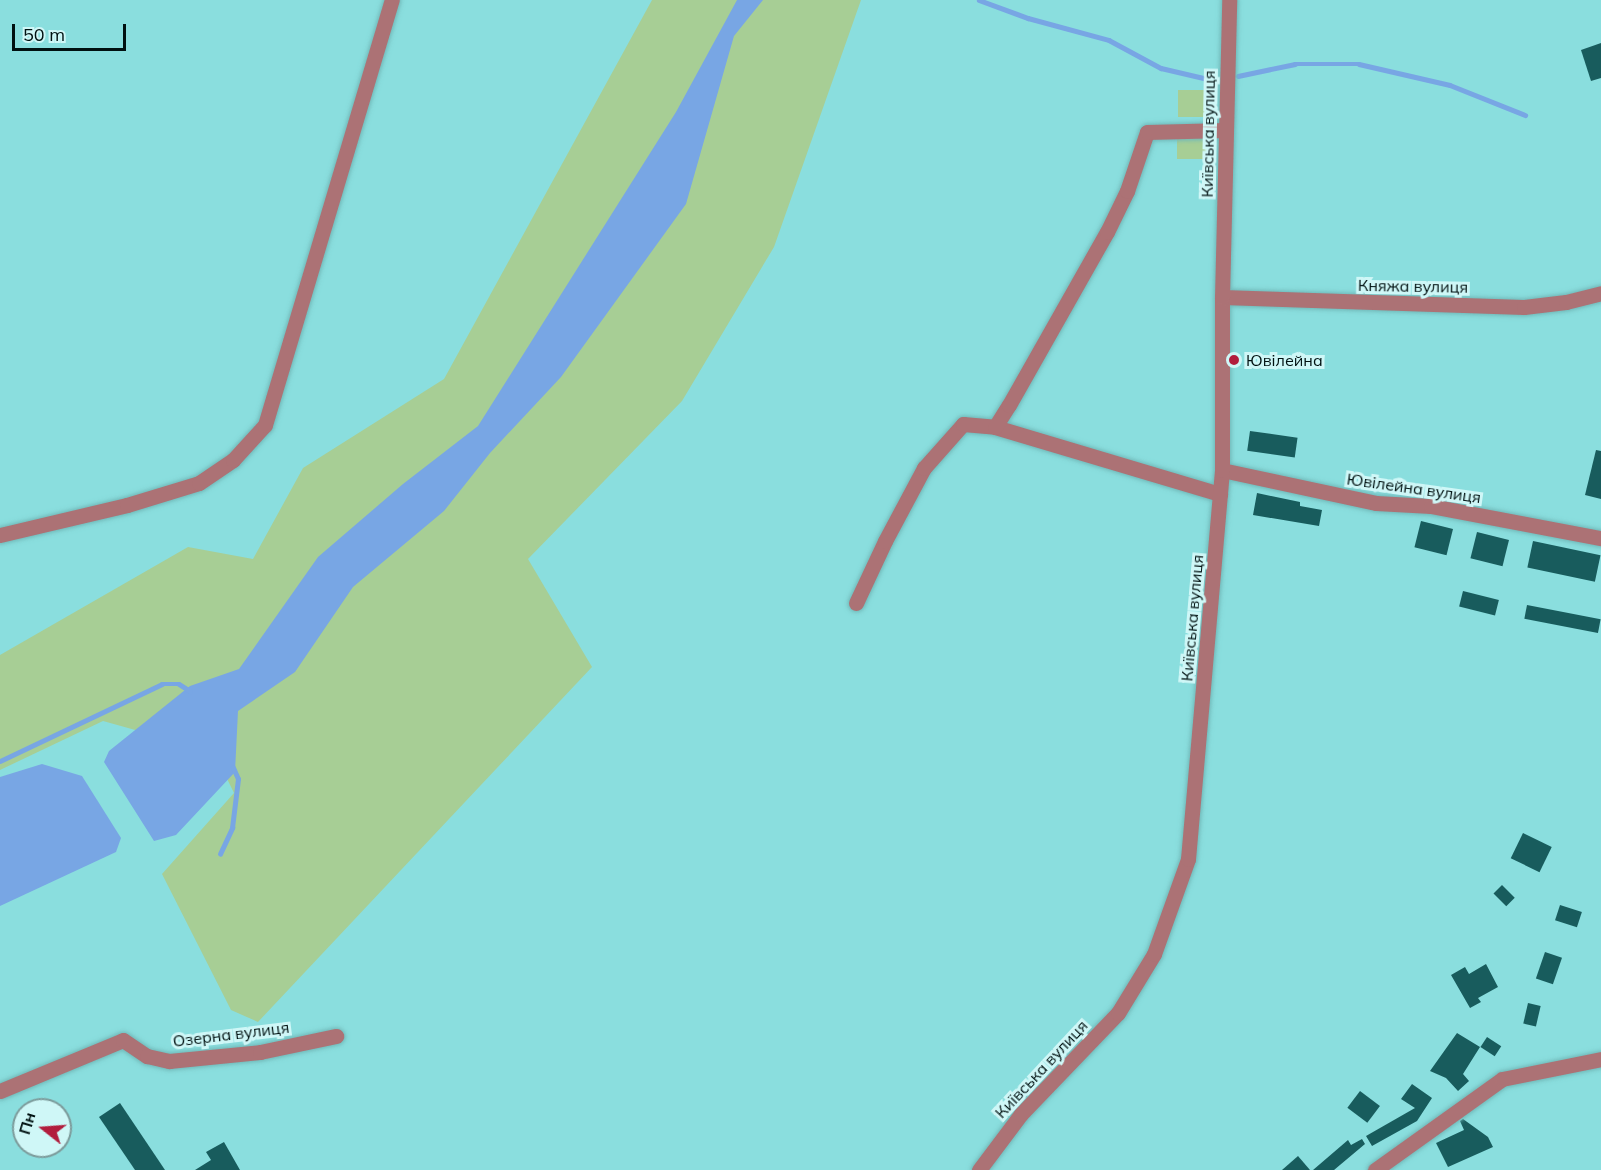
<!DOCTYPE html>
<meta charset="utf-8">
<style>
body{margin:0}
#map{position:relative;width:1601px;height:1170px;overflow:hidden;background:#8adede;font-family:Mulish,sans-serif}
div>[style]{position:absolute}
.green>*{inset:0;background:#a7ce95;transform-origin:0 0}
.water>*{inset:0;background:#78a6e4}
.stream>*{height:4.5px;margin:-2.25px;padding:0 2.25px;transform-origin:2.25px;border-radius:2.25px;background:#78a6e4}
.building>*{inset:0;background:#185c5d;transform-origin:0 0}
.roads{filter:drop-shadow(0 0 2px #71b9b9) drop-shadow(0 0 2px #71b9b9)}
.minor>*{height:15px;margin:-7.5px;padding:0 7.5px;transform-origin:7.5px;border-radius:7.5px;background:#ac7275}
.dots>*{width:16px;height:16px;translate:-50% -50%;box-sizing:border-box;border:3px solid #cff7f7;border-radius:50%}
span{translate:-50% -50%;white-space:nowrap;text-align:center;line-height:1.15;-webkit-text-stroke:6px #cff7f7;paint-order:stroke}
.street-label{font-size:16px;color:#011}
.poi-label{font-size:16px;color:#011}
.left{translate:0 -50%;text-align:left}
.north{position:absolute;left:12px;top:1098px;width:60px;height:60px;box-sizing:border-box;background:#cff7f7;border:2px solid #7c9b9b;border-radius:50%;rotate:287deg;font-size:16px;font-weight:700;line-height:24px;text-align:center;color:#011}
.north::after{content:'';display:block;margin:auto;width:21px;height:27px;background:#b11d3d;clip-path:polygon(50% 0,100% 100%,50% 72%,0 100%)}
.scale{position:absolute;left:12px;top:24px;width:114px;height:27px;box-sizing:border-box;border:3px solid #011;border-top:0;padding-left:8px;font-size:18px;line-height:21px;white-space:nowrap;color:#011;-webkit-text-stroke:4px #cff7f7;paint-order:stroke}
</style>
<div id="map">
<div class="green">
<div style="clip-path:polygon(652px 0,861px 0,774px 247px,682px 401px,528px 559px,592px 667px,258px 1022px,231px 1010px,162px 874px,234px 793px,214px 752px,103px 721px,0 770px,0 655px,188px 547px,253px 559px,303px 468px,444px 379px)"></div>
<div style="left:1178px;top:90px;width:31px;height:27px"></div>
<div style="left:1177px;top:135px;width:31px;height:24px"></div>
</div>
<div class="water">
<div style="clip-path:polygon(737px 0,763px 0,734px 36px,686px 204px,561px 377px,490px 453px,444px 511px,353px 587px,295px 672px,238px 711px,235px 772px,176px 835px,154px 841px,104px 762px,109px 751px,190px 686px,239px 669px,318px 557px,403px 484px,478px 426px,676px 112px)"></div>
<div style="clip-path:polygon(42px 764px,82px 776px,121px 838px,116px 852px,0 906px,0 777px)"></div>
</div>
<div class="stream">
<div style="left:979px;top:0;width:52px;rotate:20.2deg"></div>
<div style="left:1028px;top:18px;width:84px;rotate:15.2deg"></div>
<div style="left:1109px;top:40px;width:59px;rotate:28.3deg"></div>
<div style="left:1161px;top:68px;width:52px;rotate:13.2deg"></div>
<div style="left:1238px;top:76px;width:58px;rotate:-11.9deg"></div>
<div style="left:1295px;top:64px;width:64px"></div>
<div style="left:1359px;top:64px;width:93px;rotate:13deg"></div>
<div style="left:1450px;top:85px;width:81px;rotate:21.8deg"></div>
<div style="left:0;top:761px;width:179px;rotate:-25.4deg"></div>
<div style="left:162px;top:684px;width:17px"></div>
<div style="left:179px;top:684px;width:13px;rotate:32deg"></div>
<div style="left:220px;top:854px;width:29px;rotate:-65deg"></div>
<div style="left:232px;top:828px;width:49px;rotate:-83deg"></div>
<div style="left:238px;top:779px;width:12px;rotate:-114deg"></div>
</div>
<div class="building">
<div style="clip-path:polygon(1601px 43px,1601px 78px,1591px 81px,1581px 50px)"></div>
<div style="left:1250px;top:431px;width:48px;height:20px;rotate:8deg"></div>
<div style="clip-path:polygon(1596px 450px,1601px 451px,1601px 499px,1585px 495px)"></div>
<div style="clip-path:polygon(1257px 493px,1300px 502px,1300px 506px,1322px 510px,1319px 526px,1253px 515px)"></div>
<div style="left:1421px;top:521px;width:33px;height:27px;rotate:14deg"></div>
<div style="left:1477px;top:532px;width:33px;height:27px;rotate:14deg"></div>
<div style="left:1533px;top:541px;width:69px;height:27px;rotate:12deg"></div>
<div style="left:1463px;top:591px;width:37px;height:16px;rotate:14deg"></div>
<div style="left:1527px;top:605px;width:75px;height:14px;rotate:11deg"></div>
<div style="left:1523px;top:833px;width:32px;height:28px;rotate:26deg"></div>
<div style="left:1502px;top:885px;width:18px;height:12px;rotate:45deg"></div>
<div style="left:1560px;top:905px;width:23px;height:16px;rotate:18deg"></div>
<div style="left:1545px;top:952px;width:18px;height:28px;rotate:19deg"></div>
<div style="clip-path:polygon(1486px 964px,1498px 987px,1478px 998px,1481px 1002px,1470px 1008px,1451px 975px,1465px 967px,1469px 974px)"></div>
<div style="left:1528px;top:1003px;width:13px;height:21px;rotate:13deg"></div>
<div style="clip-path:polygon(1457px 1033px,1480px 1047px,1463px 1074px,1469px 1081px,1458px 1091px,1446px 1078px,1430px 1071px)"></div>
<div style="left:1487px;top:1037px;width:17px;height:12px;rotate:33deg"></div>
<div style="clip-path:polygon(1412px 1084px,1432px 1098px,1417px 1121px,1372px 1146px,1366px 1136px,1415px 1108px,1401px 1099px)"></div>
<div style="left:1360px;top:1091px;width:25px;height:21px;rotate:37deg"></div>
<div style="clip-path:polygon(120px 1103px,165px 1170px,135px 1170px,99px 1117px)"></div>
<div style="clip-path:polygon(1463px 1119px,1488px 1137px,1493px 1147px,1448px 1167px,1436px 1143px,1464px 1130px,1460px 1121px)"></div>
<div style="clip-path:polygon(1362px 1139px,1365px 1144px,1334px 1170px,1313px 1170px,1348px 1140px,1351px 1145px)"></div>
<div style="clip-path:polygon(224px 1142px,240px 1170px,195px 1170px,211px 1160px,206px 1152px)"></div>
<div style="clip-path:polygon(1298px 1156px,1310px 1170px,1282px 1170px)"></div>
</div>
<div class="roads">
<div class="minor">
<div style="left:1222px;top:297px;width:302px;rotate:1.9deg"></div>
<div style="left:1524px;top:307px;width:42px;rotate:-6.8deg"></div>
<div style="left:1566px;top:302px;width:36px;rotate:-14deg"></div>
<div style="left:995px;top:427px;width:235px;rotate:16.6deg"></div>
<div style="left:1222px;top:470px;width:157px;rotate:12.1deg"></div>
<div style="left:1376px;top:503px;width:55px;rotate:3.1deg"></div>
<div style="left:1431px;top:506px;width:173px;rotate:10.7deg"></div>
<div style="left:0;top:535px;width:130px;rotate:-13.3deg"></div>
<div style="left:127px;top:505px;width:75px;rotate:-17deg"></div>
<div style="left:199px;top:483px;width:41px;rotate:-34.1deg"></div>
<div style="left:233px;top:460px;width:47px;rotate:-47.6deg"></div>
<div style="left:265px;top:425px;width:444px;rotate:-73.4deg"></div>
<div style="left:856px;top:603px;width:68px;rotate:-64.9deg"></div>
<div style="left:885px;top:541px;width:83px;rotate:-61.9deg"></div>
<div style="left:924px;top:468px;width:59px;rotate:-48.4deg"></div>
<div style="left:963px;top:424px;width:32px;rotate:5deg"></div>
<div style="left:995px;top:427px;width:26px;rotate:-58deg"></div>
<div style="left:1009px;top:405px;width:199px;rotate:-60.5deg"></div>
<div style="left:1107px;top:232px;width:46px;rotate:-64deg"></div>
<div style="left:1127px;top:191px;width:62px;rotate:-71.3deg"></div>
<div style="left:1147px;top:132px;width:79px;rotate:-1.5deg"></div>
<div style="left:0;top:1091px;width:133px;rotate:-22.5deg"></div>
<div style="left:123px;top:1040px;width:29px;rotate:34deg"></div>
<div style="left:147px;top:1056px;width:23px;rotate:13deg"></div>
<div style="left:169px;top:1061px;width:91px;rotate:-5.6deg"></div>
<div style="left:260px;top:1052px;width:78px;rotate:-11.9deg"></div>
<div style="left:979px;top:1170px;width:70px;rotate:-53.1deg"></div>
<div style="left:1021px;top:1114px;width:140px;rotate:-46.2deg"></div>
<div style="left:1118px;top:1013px;width:69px;rotate:-58.6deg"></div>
<div style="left:1154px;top:954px;width:101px;rotate:-70.3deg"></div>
<div style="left:1188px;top:859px;width:390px;rotate:-85deg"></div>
<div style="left:1222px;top:470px;width:173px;rotate:-90deg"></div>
<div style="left:1222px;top:297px;width:297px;rotate:-88.6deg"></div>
<div style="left:1375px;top:1170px;width:156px;rotate:-35.6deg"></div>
<div style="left:1502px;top:1079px;width:101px;rotate:-11.4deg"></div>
</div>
</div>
<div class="dots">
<div style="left:1234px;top:360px;background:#b11d3d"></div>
</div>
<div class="street-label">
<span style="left:1208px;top:134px;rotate:-89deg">Київська вулиця</span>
<span style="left:1413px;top:286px;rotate:1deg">Княжа вулиця</span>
<span style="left:1414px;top:488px;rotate:8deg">Ювілейна вулиця</span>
<span style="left:1192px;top:618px;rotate:-85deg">Київська вулиця</span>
<span style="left:231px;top:1034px;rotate:-7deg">Озерна вулиця</span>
<span style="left:1041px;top:1069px;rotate:-47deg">Київська вулиця</span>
</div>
<div class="poi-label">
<span class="left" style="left:1246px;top:360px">Ювілейна</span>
</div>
<div class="north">Пн</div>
<div class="scale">50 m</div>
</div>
